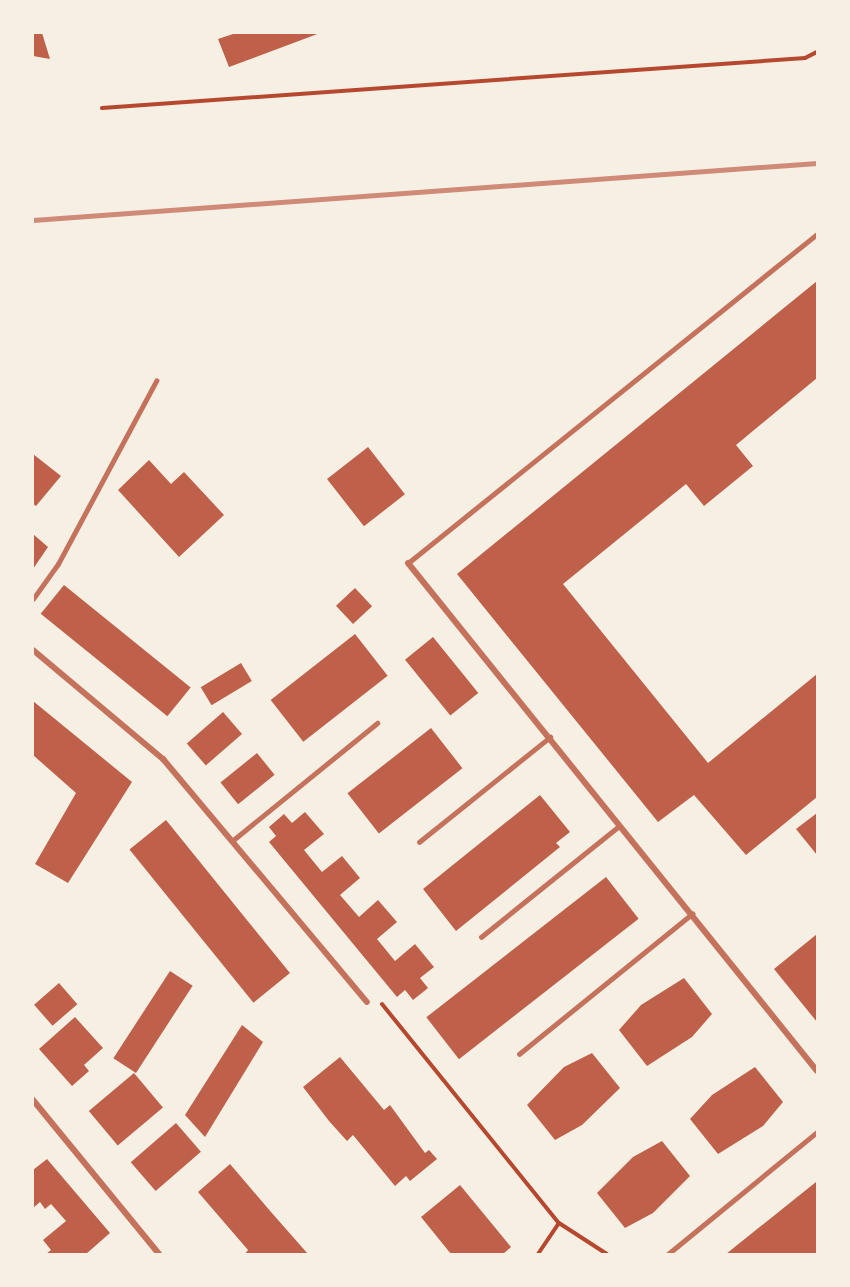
<!DOCTYPE html>
<style>
body{margin:0}
#map{position:relative;width:850px;height:1287px;overflow:hidden;background:#f6efe4;font-family:Rubik,sans-serif}
div>[style]{position:absolute}
.building>*{inset:0;background:#bf614a;transform-origin:0 0}
.path>*{height:4px;margin:-2px;padding:0 2px;transform-origin:2px;border-radius:2px;background:#b5482f}
.service>*{height:4.5px;margin:-2.25px;padding:0 2.25px;transform-origin:2.25px;border-radius:2.25px;background:#c5725c}
.minor>*{height:6px;margin:-3px;padding:0 3px;transform-origin:3px;border-radius:3px;background:#c5725c}
.rail>*{height:4.5px;margin:-2.25px;padding:0 2.25px;transform-origin:2.25px;border-radius:2.25px;background:#cf8b77}
span{translate:-50% -50%;white-space:nowrap;text-align:center;line-height:1.15;-webkit-text-stroke:6px #f6efe4;paint-order:stroke}
.frame{position:absolute;inset:0;border:34px solid #f6efe4;pointer-events:none}
</style>
<div id="map">
<div class="building">
<div style="clip-path:polygon(33px 33px,42px 33px,50px 59px,33px 56px)"></div>
<div style="clip-path:polygon(236px 33px,320px 33px,229px 67px,218px 39px)"></div>
<div style="clip-path:polygon(817px 281px,817px 378px,736px 445px,753px 466px,704px 506px,686px 484px,563px 584px,708px 763px,817px 674px,817px 797px,746px 855px,694px 795px,658px 822px,457px 574px)"></div>
<div style="left:368px;top:447px;width:60px;height:52px;rotate:52deg"></div>
<div style="clip-path:polygon(33px 454px,61px 476px,36px 506px,33px 504px)"></div>
<div style="clip-path:polygon(149px 460px,171px 484px,184px 472px,224px 515px,179px 557px,118px 490px)"></div>
<div style="clip-path:polygon(33px 534px,48px 547px,33px 569px)"></div>
<div style="left:64px;top:585px;width:163px;height:37px;rotate:39deg"></div>
<div style="left:355px;top:588px;width:25px;height:26px;rotate:47deg"></div>
<div style="left:355px;top:634px;width:53px;height:107px;rotate:52deg"></div>
<div style="left:433px;top:637px;width:72px;height:36px;rotate:51deg"></div>
<div style="left:241px;top:663px;width:21px;height:47px;rotate:59deg"></div>
<div style="clip-path:polygon(33px 701px,132px 782px,68px 883px,35px 864px,76px 793px,33px 755px)"></div>
<div style="left:223px;top:712px;width:29px;height:48px;rotate:49deg"></div>
<div style="left:431px;top:728px;width:51px;height:106px;rotate:52deg"></div>
<div style="left:257px;top:753px;width:28px;height:47px;rotate:51deg"></div>
<div style="clip-path:polygon(540px 795px,570px 832px,556px 843px,560px 847px,456px 931px,423px 889px)"></div>
<div style="clip-path:polygon(305px 812px,324px 834px,304px 850px,322px 872px,342px 856px,360px 878px,340px 895px,359px 917px,378px 900px,397px 922px,377px 939px,395px 961px,415px 944px,434px 967px,420px 978px,428px 988px,413px 1000px,405px 990px,397px 997px,269px 842px,276px 836px,269px 827px,284px 814px,292px 823px)"></div>
<div style="clip-path:polygon(817px 813px,817px 855px,796px 829px)"></div>
<div style="left:166px;top:820px;width:197px;height:47px;rotate:51deg"></div>
<div style="left:606px;top:877px;width:53px;height:228px;rotate:52deg"></div>
<div style="clip-path:polygon(817px 934px,817px 1022px,774px 969px)"></div>
<div style="left:170px;top:971px;width:27px;height:104px;rotate:33deg"></div>
<div style="clip-path:polygon(684px 978px,712px 1014px,692px 1037px,647px 1066px,619px 1030px,641px 1005px)"></div>
<div style="left:59px;top:983px;width:28px;height:33px;rotate:49deg"></div>
<div style="clip-path:polygon(75px 1017px,103px 1048px,84px 1065px,89px 1071px,72px 1086px,39px 1049px)"></div>
<div style="clip-path:polygon(242px 1025px,263px 1042px,205px 1137px,185px 1115px)"></div>
<div style="clip-path:polygon(592px 1053px,620px 1088px,582px 1125px,555px 1140px,527px 1105px,564px 1067px)"></div>
<div style="clip-path:polygon(340px 1057px,384px 1110px,390px 1105px,425px 1153px,429px 1150px,437px 1159px,410px 1181px,406px 1176px,395px 1186px,353px 1135px,347px 1141px,329px 1121px,303px 1087px)"></div>
<div style="clip-path:polygon(755px 1067px,783px 1102px,763px 1126px,718px 1154px,690px 1119px,712px 1095px)"></div>
<div style="left:134px;top:1073px;width:45px;height:59px;rotate:50deg"></div>
<div style="left:176px;top:1123px;width:38px;height:60px;rotate:49deg"></div>
<div style="clip-path:polygon(662px 1141px,690px 1176px,653px 1213px,625px 1228px,597px 1193px,633px 1157px)"></div>
<div style="clip-path:polygon(47px 1159px,110px 1233px,86px 1254px,46px 1254px,51px 1250px,43px 1240px,66px 1221px,51px 1204px,45px 1209px,40px 1202px,33px 1208px,33px 1170px)"></div>
<div style="clip-path:polygon(230px 1164px,271px 1212px,308px 1254px,245px 1254px,248px 1250px,198px 1192px)"></div>
<div style="clip-path:polygon(816px 1182px,817px 1254px,726px 1254px)"></div>
<div style="clip-path:polygon(460px 1185px,511px 1247px,503px 1254px,451px 1254px,421px 1217px)"></div>
</div>
<div class="path">
<div style="left:102px;top:108px;width:705px;rotate:-4.07deg"></div>
<div style="left:805px;top:58px;width:13px;rotate:-27deg"></div>
<div style="left:382px;top:1004px;width:282px;rotate:51.1deg"></div>
<div style="left:559px;top:1223px;width:57px;rotate:32.9deg"></div>
<div style="left:538px;top:1254px;width:37px;rotate:-56deg"></div>
</div>
<div class="service">
<div style="left:408px;top:563px;width:525px;rotate:-38.81deg"></div>
<div style="left:33px;top:599px;width:43px;rotate:-54.5deg"></div>
<div style="left:58px;top:564px;width:208px;rotate:-61.8deg"></div>
<div style="left:232px;top:841px;width:187px;rotate:-39.1deg"></div>
<div style="left:419px;top:842px;width:168px;rotate:-38.7deg"></div>
<div style="left:481px;top:937px;width:177px;rotate:-38.8deg"></div>
<div style="left:519px;top:1054px;width:223px;rotate:-39deg"></div>
<div style="left:668px;top:1254px;width:193px;rotate:-39.3deg"></div>
</div>
<div class="minor">
<div style="left:408px;top:563px;width:652px;rotate:51.16deg"></div>
<div style="left:33px;top:650px;width:170px;rotate:40deg"></div>
<div style="left:163px;top:759px;width:317px;rotate:50deg"></div>
<div style="left:33px;top:1100px;width:199px;rotate:50.7deg"></div>
</div>
<div class="rail">
<div style="left:33px;top:220px;width:786px;rotate:-4.16deg"></div>
</div>
<div class="frame"></div>
</div>
